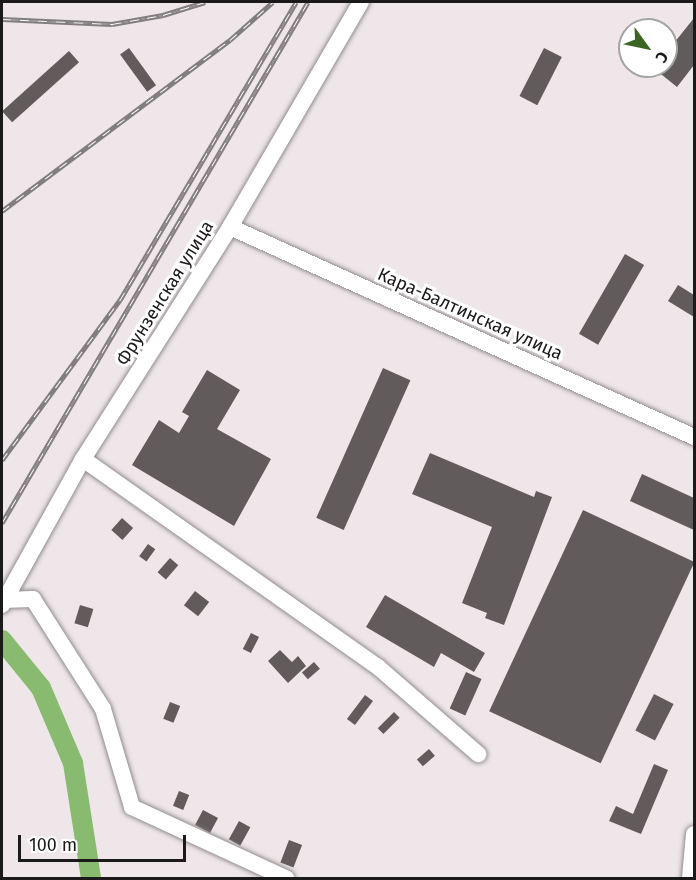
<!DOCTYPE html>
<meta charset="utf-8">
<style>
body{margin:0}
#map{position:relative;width:696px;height:880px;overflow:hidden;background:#eee6e8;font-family:"Fira Sans",sans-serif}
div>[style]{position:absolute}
.river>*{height:20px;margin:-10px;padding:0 10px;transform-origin:10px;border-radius:10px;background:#88ba70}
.building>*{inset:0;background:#625b5c;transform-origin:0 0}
.roads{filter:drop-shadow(0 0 2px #938c8d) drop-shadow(0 0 2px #938c8d)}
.minor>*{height:16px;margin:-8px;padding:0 8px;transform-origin:8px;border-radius:8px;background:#fff}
.rail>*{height:5px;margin-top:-2.5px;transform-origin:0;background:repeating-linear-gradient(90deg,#fff 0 9px,#827d7e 0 18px);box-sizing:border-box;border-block:2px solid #827d7e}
span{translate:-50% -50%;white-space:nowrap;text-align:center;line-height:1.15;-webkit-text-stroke:6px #fff;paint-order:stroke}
.street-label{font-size:18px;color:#1b1919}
.frame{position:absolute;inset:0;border:3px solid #1b1919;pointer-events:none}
.north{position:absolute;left:618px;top:18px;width:60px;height:60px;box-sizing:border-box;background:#fff;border:2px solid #a4a3a3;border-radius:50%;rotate:123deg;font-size:16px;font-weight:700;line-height:24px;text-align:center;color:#1b1919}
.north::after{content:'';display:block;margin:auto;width:21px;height:27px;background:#3b6522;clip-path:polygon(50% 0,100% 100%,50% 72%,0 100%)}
.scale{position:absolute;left:18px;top:835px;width:168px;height:27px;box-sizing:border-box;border:3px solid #1b1919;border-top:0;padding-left:8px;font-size:18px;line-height:21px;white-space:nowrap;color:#1b1919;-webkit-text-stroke:4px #fff;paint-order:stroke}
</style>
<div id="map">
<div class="river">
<div style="left:2px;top:640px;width:62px;rotate:50.9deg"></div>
<div style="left:41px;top:688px;width:82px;rotate:66.9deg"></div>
<div style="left:73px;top:763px;width:116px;rotate:81.1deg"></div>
</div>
<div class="building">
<div style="clip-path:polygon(694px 18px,694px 65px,677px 87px,651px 66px,666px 66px,666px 53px)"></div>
<div style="left:129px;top:48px;width:46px;height:11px;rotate:54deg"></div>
<div style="left:544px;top:48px;width:20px;height:54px;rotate:27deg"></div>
<div style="left:69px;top:51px;width:15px;height:90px;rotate:48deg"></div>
<div style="left:625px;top:254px;width:22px;height:92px;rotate:30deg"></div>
<div style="clip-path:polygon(678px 285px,694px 295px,694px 317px,668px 301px)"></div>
<div style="left:383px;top:368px;width:30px;height:164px;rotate:24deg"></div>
<div style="clip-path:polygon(207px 370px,240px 390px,217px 429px,271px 459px,234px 526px,132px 465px,159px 420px,179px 433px,189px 416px,182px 412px)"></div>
<div style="clip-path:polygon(430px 453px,534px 497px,536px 491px,552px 497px,504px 625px,485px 618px,487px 613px,462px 603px,492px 527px,412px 494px)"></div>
<div style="clip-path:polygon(642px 474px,694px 498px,694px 530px,630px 501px)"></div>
<div style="left:583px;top:510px;width:123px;height:222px;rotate:25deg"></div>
<div style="left:122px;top:518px;width:15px;height:16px;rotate:42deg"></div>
<div style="left:148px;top:544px;width:9px;height:15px;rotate:36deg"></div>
<div style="left:170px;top:558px;width:11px;height:19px;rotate:41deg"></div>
<div style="left:195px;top:591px;width:18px;height:18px;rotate:38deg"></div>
<div style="clip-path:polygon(385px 595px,485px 653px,474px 672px,441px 653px,434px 667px,366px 627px)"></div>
<div style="left:80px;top:605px;width:14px;height:19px;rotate:17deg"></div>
<div style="left:251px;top:633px;width:9px;height:18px;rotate:27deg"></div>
<div style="clip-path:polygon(280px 650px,292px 662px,298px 656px,306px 666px,288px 683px,268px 661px)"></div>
<div style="left:314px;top:662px;width:9px;height:16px;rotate:49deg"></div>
<div style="left:466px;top:672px;width:17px;height:40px;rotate:24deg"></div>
<div style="left:654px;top:694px;width:22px;height:41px;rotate:27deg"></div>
<div style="left:365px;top:695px;width:10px;height:30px;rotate:37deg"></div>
<div style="left:170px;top:702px;width:11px;height:18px;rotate:22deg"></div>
<div style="left:394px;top:712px;width:8px;height:23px;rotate:45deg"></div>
<div style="left:429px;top:749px;width:9px;height:16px;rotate:49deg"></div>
<div style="clip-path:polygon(654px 764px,668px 770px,641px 834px,609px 821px,616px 806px,633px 814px)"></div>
<div style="left:179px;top:791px;width:11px;height:16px;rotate:22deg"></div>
<div style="left:203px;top:810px;width:17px;height:17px;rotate:28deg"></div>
<div style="left:239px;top:821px;width:13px;height:21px;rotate:29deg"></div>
<div style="left:289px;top:840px;width:14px;height:24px;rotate:21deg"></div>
</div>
<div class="roads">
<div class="minor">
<div style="left:230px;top:227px;width:509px;rotate:24.35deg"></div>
<div style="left:83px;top:459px;width:361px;rotate:35.2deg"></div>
<div style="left:378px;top:667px;width:133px;rotate:41deg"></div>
<div style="left:2px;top:600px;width:31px;rotate:-2deg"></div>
<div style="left:33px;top:599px;width:130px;rotate:57.5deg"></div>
<div style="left:103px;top:709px;width:102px;rotate:73.5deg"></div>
<div style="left:132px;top:807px;width:170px;rotate:24.8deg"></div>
<div style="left:2px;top:605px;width:167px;rotate:-61deg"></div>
<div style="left:83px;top:459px;width:275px;rotate:-57.6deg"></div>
<div style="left:230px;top:227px;width:260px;rotate:-59.8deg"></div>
<div style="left:690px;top:878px;width:44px;rotate:-84.8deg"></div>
</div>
</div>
<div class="rail">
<div style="left:2px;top:19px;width:110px;rotate:2.6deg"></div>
<div style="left:112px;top:24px;width:52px;rotate:-10deg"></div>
<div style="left:163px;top:15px;width:44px;rotate:-17.2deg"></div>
<div style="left:2px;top:211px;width:285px;rotate:-36.9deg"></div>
<div style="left:230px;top:40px;width:57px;rotate:-41.5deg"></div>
<div style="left:2px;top:460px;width:199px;rotate:-53.6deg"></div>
<div style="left:120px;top:300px;width:346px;rotate:-59.4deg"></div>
<div style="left:2px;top:523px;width:604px;rotate:-59.57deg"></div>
</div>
<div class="street-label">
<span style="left:165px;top:293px;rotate:-58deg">Фрунзенская улица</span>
<span style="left:470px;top:314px;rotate:24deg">Кара-Балтинская улица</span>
</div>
<div class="frame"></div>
<div class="north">С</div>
<div class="scale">100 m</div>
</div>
